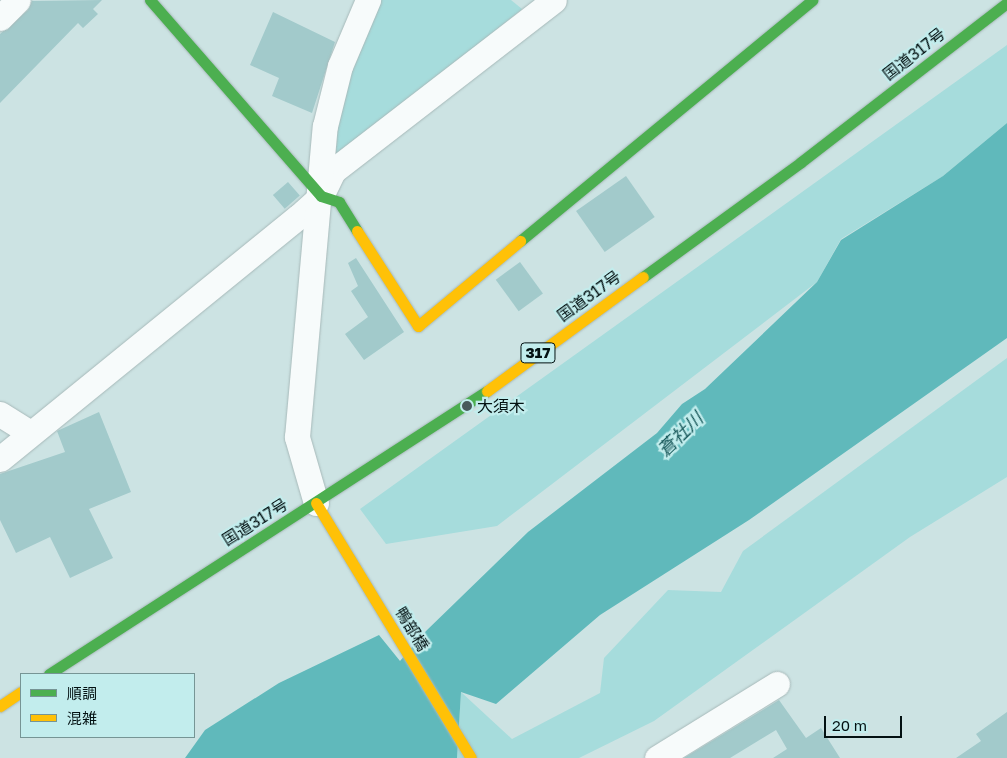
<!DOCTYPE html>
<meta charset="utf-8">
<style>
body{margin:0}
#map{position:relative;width:1007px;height:758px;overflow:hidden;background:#cce3e3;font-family:"Golos Text","Noto Sans JP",sans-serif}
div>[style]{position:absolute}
.green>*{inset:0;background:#a6dcdc}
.water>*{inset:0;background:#60b9bb}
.building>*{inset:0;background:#a2cacb;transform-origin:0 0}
.roads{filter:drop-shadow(0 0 1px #a7b9b9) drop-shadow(0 0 1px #a7b9b9)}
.street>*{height:25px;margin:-12.5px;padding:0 12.5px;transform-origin:12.5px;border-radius:12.5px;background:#f7fbfb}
.fast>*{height:11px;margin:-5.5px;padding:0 5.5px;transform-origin:5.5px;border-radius:5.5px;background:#4caf50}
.slow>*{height:11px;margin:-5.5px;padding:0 5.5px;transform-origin:5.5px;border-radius:5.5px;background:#ffc107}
.dots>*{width:14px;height:14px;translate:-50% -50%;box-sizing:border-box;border:2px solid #c2eded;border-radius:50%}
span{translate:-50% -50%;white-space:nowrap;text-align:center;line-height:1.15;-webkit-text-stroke:4.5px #c2eded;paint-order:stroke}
.shield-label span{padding:1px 4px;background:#c2eded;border:1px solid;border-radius:4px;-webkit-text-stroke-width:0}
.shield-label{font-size:15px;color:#031112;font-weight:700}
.street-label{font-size:16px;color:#031112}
.poi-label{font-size:16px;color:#031112}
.left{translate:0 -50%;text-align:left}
.water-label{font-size:18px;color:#19595b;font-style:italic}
.legend{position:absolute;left:20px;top:673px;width:175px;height:65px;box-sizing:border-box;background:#c2eded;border:1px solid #769595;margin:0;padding:6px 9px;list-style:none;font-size:15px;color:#031112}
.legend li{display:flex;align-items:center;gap:10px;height:25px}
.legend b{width:25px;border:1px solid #769595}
.scale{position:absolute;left:824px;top:716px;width:78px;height:22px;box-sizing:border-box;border:2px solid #031112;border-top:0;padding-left:6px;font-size:15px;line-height:18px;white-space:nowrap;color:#031112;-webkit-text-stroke:4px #c2eded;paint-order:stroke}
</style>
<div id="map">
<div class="green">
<div style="clip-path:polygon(374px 0,511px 0,522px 9px,335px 161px,340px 103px)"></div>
<div style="clip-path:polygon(1007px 45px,1007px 123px,943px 176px,841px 239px,817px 282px,497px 526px,386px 544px,360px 509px)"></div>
<div style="clip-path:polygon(1007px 358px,1007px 477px,910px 537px,654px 721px,579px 758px,457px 758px,461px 692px,512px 739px,600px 693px,604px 658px,668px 590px,721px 592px,743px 551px)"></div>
</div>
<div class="water">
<div style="clip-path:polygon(1007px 123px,1007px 338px,749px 520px,600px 615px,496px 704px,461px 692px,457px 758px,185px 758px,205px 730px,279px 683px,379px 635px,400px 661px,425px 632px,528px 532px,657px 433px,682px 404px,705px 389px,817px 282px,841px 240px,943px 176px)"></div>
</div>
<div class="building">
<div style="clip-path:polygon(102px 0,93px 9px,98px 14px,83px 28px,78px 23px,0 103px,0 34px,28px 10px,32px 1px)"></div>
<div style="clip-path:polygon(273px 12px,335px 42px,312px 113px,272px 96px,279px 78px,250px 65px)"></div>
<div style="left:626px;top:176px;width:50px;height:61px;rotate:55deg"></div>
<div style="left:288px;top:182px;width:18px;height:20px;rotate:49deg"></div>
<div style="clip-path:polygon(356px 258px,404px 332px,364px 360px,345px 334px,368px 317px,351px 291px,358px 286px,348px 263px)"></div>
<div style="left:520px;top:262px;width:39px;height:30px;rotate:54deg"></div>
<div style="clip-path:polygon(99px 412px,131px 492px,89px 509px,113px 558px,70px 578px,50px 537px,16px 553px,0 520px,0 474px,65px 452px,57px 431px)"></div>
<div style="clip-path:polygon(779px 700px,806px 738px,821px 728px,840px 758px,773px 758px,787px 749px,776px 730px,730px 758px,684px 758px)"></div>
<div style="clip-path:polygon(1007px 712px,1007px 758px,956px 758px,981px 741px,976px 734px)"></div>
</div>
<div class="roads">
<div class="street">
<div style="left:0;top:18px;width:25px;rotate:-45deg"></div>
<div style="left:0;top:414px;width:34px;rotate:32deg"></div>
<div style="left:0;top:459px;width:384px;rotate:-39.1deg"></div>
<div style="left:298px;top:217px;width:31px;rotate:-42deg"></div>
<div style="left:321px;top:196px;width:28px;rotate:-64deg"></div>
<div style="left:333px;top:171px;width:279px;rotate:-37.7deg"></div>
<div style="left:316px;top:503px;width:69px;rotate:-106.1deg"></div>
<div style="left:297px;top:437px;width:312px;rotate:-84.9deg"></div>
<div style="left:325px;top:126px;width:62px;rotate:-76deg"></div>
<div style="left:340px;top:66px;width:72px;rotate:-67deg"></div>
<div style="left:657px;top:758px;width:141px;rotate:-31.7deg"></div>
</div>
<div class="fast">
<div style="left:150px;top:0;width:260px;rotate:48.9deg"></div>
<div style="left:321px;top:196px;width:19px;rotate:18deg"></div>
<div style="left:339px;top:202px;width:34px;rotate:58deg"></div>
<div style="left:520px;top:241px;width:379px;rotate:-39.5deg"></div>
<div style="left:643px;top:277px;width:195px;rotate:-36deg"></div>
<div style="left:801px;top:162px;width:260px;rotate:-37.7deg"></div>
<div style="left:49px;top:674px;width:521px;rotate:-32.87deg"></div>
</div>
<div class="slow">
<div style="left:357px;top:231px;width:113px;rotate:57.3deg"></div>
<div style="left:418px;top:326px;width:133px;rotate:-39.8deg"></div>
<div style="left:487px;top:391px;width:193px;rotate:-36.2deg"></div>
<div style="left:316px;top:503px;width:298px;rotate:58.7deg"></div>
<div style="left:0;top:706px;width:25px;rotate:-34deg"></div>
</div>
</div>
<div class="dots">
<div style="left:467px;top:406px;background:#495a5b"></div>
</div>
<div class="shield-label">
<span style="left:538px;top:353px">317</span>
</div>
<div class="street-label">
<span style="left:914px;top:54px;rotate:-38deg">国道317号</span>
<span style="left:589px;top:296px;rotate:-36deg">国道317号</span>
<span style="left:255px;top:522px;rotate:-32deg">国道317号</span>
<span style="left:412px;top:629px;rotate:59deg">鴨部橋</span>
</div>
<div class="poi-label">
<span class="left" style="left:477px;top:406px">大須木</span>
</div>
<div class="water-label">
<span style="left:680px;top:434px;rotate:-44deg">蒼社川</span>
</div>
<ul class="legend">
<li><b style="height:6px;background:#4caf50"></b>順調</li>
<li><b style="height:6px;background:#ffc107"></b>混雑</li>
</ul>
<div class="scale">20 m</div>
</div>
